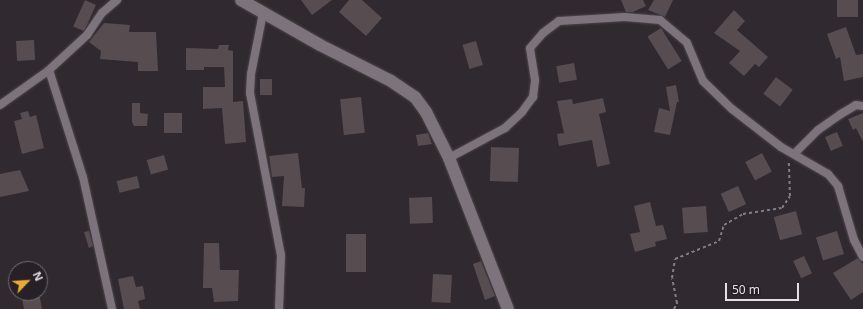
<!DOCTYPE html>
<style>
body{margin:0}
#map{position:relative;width:863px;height:309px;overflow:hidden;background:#312930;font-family:"Noto Sans",sans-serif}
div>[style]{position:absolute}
.building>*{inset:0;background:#574c50;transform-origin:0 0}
.path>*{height:2px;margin-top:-1px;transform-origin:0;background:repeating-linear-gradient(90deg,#837c82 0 3px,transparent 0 6px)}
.roads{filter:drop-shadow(0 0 1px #4e474d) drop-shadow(0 0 1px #4e474d)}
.street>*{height:8px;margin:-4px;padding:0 4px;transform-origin:4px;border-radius:4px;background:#7d737c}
.secondary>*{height:12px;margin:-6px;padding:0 6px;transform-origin:6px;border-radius:6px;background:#7d737c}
span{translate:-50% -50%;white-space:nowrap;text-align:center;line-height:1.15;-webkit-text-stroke:4px #282027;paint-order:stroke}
.north{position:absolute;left:8px;top:261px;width:40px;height:40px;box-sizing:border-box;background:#282027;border:1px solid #746c73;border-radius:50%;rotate:65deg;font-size:11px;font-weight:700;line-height:16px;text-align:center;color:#e5dfe4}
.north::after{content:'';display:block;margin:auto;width:14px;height:18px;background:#e6ac36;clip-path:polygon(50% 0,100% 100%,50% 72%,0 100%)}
.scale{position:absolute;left:725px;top:283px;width:74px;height:18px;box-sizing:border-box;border:2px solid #e5dfe4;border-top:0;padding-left:5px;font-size:12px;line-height:14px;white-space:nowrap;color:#e5dfe4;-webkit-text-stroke:3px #282027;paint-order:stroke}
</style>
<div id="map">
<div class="building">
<div style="left:85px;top:0;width:12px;height:29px;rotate:24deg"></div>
<div style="clip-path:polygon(301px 0,332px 0,312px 15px)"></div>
<div style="clip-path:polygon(349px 0,362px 0,382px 18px,366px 36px,339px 12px)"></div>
<div style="clip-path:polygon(621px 0,643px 0,646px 6px,633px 12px,626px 12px)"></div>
<div style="clip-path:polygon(654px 0,673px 0,665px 17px,648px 10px)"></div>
<div style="left:837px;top:0;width:21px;height:17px"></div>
<div style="clip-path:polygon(734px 10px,745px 21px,737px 30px,768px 57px,759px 67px,755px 64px,744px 76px,729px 63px,740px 51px,714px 33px)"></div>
<div style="clip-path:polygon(104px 23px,130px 25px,129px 32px,156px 32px,158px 71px,138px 71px,138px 62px,100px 59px,101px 51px,89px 42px)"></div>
<div style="clip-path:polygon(846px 27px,856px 55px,863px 54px,863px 77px,844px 81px,840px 57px,836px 59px,827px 34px)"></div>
<div style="left:661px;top:28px;width:39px;height:16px;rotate:58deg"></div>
<div style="left:34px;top:40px;width:20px;height:18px;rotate:87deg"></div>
<div style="left:476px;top:41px;width:25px;height:14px;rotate:74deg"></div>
<div style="clip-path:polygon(219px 45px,229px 45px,228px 50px,233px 51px,233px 102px,243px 101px,246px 142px,225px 144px,222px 108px,203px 109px,203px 87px,225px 87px,224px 67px,204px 67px,204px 70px,186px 70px,186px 48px,218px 49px)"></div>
<div style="left:574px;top:63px;width:17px;height:18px;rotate:80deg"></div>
<div style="left:776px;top:77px;width:21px;height:21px;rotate:37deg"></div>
<div style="left:260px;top:79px;width:12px;height:16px"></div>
<div style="clip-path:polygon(676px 85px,679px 102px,677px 102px,670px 135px,654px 132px,659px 108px,670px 111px,666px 87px)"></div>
<div style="left:361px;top:97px;width:36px;height:21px;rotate:84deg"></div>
<div style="clip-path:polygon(603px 98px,606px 112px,599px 114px,610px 164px,597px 167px,592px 140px,559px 146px,557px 134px,564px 133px,557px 101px,572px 99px,573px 104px)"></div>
<div style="clip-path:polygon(132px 103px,140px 103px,140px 113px,148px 114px,147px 126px,134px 126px,132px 122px)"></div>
<div style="clip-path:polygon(28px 111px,30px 117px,36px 115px,44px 148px,22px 154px,14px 121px,22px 119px,20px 113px)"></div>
<div style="left:164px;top:113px;width:18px;height:20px"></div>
<div style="clip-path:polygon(863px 113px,863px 142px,856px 128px,853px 130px,848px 119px)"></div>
<div style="left:837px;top:132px;width:15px;height:13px;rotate:67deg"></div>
<div style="clip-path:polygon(428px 133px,432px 144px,418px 146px,416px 135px)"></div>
<div style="left:491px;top:147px;width:28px;height:34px;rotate:2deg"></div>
<div style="clip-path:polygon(298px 153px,302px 188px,305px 188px,304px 207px,282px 206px,284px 176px,272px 177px,269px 156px)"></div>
<div style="left:762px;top:153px;width:21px;height:19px;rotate:62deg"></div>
<div style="left:164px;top:155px;width:15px;height:18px;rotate:74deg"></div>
<div style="clip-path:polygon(20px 170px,29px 191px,0 197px,0 174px)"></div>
<div style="left:137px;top:176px;width:12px;height:21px;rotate:76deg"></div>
<div style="left:738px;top:186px;width:20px;height:19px;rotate:66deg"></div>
<div style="left:432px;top:197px;width:26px;height:23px;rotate:88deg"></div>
<div style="clip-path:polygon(650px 202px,656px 226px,663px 225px,667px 239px,655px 242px,656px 246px,635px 252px,630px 234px,640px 232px,634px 206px)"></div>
<div style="left:706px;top:206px;width:26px;height:24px;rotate:86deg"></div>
<div style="left:796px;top:211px;width:24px;height:23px;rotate:75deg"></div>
<div style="clip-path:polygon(89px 231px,93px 246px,89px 248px,84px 232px)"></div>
<div style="left:837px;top:231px;width:24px;height:22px;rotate:73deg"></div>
<div style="left:346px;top:234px;width:20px;height:38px"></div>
<div style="clip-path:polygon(204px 243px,219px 243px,220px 270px,239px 270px,238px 301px,214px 302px,212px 288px,203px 288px)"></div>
<div style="left:804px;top:256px;width:19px;height:12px;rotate:65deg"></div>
<div style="clip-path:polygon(858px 258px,863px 264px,863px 292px,851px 300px,833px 273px)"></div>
<div style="clip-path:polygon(481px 261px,495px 296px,485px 300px,473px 264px)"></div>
<div style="left:433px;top:274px;width:19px;height:28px;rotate:3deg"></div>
<div style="clip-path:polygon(133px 276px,136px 287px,143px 286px,145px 299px,138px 301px,140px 309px,124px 309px,118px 279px)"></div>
<div style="clip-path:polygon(21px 293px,39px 293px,42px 309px,24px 309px)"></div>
</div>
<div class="path">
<div style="left:674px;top:309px;width:7px;rotate:-63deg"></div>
<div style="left:677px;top:303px;width:25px;rotate:-101deg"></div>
<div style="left:672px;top:278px;width:19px;rotate:-81deg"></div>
<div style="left:675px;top:259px;width:48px;rotate:-22.2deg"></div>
<div style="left:719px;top:241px;width:17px;rotate:-73deg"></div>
<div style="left:724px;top:225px;width:22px;rotate:-30deg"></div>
<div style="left:743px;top:214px;width:39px;rotate:-9deg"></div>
<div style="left:782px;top:208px;width:14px;rotate:-56deg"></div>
<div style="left:790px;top:196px;width:35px;rotate:-92deg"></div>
</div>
<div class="roads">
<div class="street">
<div style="left:263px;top:13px;width:62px;rotate:101.1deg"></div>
<div style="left:251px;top:74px;width:19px;rotate:93deg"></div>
<div style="left:250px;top:93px;width:165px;rotate:79.2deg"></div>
<div style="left:281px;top:255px;width:54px;rotate:92.1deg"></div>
<div style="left:49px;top:70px;width:112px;rotate:72.4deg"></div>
<div style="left:83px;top:177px;width:135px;rotate:77.6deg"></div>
<div style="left:0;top:105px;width:60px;rotate:-35.5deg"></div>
<div style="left:49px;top:70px;width:52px;rotate:-42.6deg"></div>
<div style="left:87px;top:35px;width:27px;rotate:-56deg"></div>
<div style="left:102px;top:13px;width:20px;rotate:-41deg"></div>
<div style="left:794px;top:154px;width:34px;rotate:-45deg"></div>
<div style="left:818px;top:130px;width:28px;rotate:-35deg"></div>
<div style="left:841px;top:114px;width:17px;rotate:-31deg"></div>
<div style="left:856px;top:105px;width:7px;rotate:8deg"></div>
<div style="left:449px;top:158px;width:64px;rotate:-28.2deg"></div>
<div style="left:505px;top:128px;width:23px;rotate:-43deg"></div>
<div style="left:522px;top:112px;width:19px;rotate:-54deg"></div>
<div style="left:533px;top:97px;width:17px;rotate:-83deg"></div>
<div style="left:535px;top:80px;width:32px;rotate:-99deg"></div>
<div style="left:530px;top:48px;width:20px;rotate:-49deg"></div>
<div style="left:543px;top:33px;width:20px;rotate:-37deg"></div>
<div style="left:559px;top:21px;width:66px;rotate:-3.5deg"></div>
<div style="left:625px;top:17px;width:35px;rotate:5deg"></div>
<div style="left:660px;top:20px;width:35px;rotate:40deg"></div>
<div style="left:687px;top:43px;width:41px;rotate:67.2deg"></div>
<div style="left:703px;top:81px;width:40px;rotate:44deg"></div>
<div style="left:732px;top:109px;width:62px;rotate:37.8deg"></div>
<div style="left:781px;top:147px;width:54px;rotate:29.9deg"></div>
<div style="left:828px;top:174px;width:16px;rotate:50deg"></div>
<div style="left:838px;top:186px;width:56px;rotate:73.5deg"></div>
<div style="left:854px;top:240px;width:19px;rotate:62deg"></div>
</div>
<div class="secondary">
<div style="left:241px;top:0;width:91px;rotate:29.7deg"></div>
<div style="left:320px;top:45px;width:80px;rotate:26.9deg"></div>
<div style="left:391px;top:81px;width:29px;rotate:34deg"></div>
<div style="left:415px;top:97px;width:19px;rotate:54deg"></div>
<div style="left:426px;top:112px;width:51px;rotate:63.4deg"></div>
<div style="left:449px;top:158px;width:162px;rotate:68.7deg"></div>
</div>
</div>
<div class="north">N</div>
<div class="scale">50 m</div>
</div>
